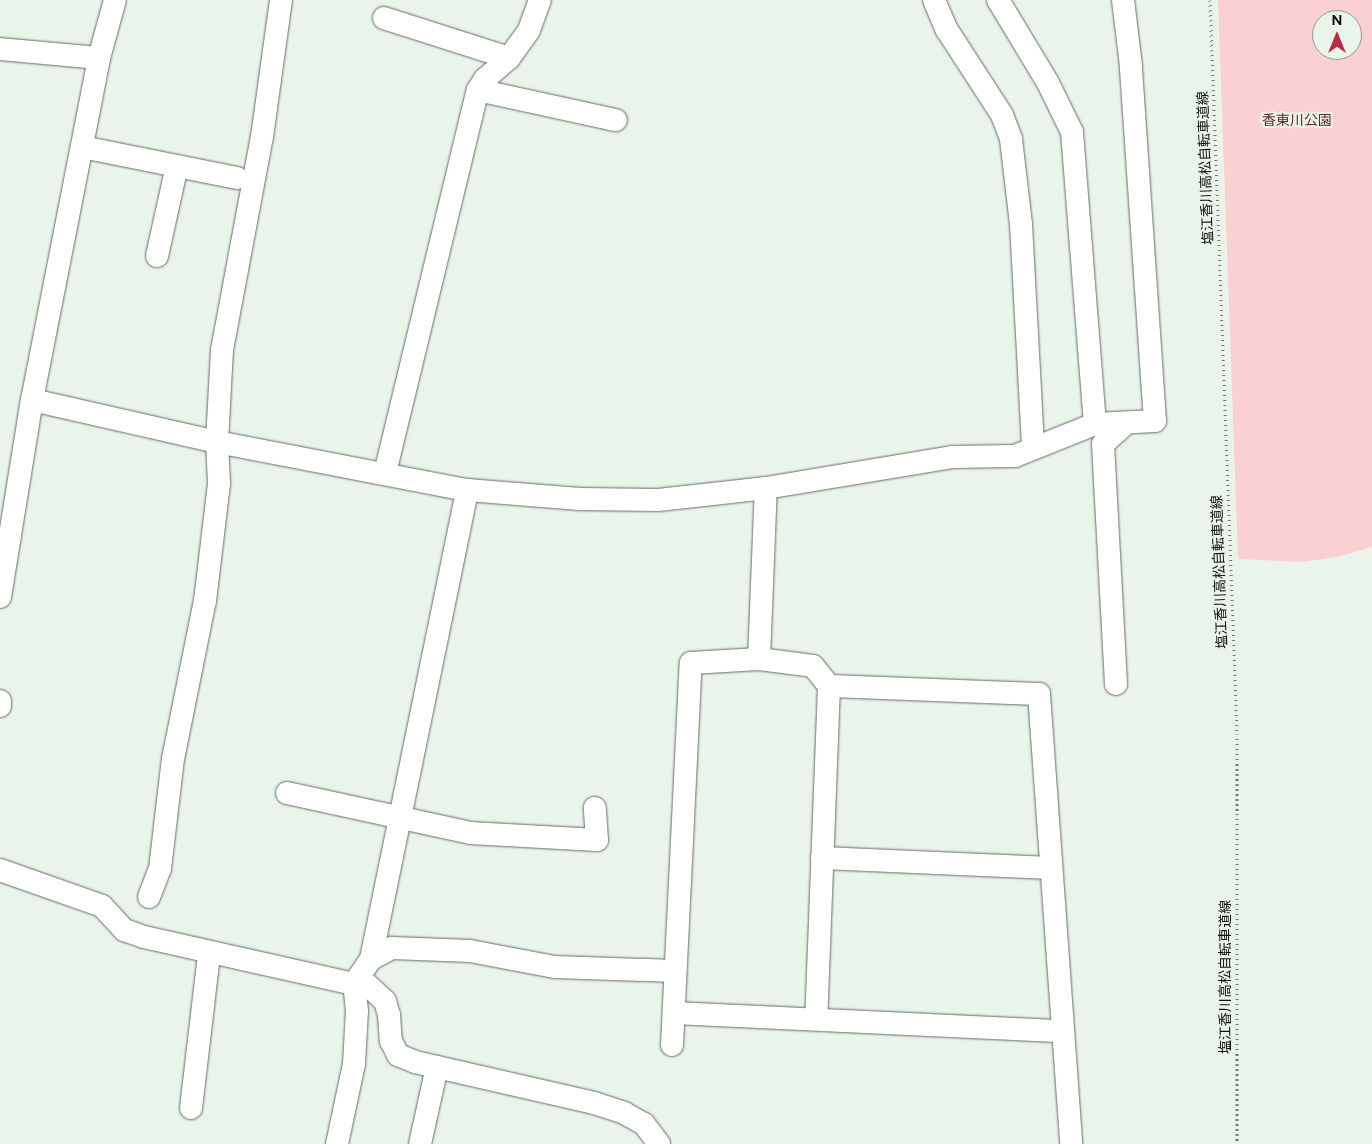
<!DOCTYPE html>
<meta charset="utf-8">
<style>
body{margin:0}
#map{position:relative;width:1372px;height:1144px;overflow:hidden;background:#ebf4ea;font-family:Figtree,"Noto Sans JP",sans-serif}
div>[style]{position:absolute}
.green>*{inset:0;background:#fbd0d2}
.path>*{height:3px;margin-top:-1.5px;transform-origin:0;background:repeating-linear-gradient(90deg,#727872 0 1px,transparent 0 5px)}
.roads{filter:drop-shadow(0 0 1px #656d64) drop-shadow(0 0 1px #656d64)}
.minor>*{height:22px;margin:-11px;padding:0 11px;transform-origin:11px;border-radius:11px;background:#fff}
span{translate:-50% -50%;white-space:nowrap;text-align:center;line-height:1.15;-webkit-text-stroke:4px #ebf4ea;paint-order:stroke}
.park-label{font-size:14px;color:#6a242e}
.street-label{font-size:14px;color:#0e110e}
.north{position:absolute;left:1312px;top:10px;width:50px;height:50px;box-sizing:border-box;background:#ebf4ea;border:1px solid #939992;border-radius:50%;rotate:0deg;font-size:14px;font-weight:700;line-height:20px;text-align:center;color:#0e110e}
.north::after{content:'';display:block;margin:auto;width:18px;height:22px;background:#ba2947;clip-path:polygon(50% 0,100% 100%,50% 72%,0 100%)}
</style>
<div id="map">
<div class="green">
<div style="clip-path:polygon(evenodd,1218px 0,1372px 0,1372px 547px,1341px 556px,1304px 562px,1238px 559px,1218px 0,1322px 20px,1352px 20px,1352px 50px,1322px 50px,1322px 20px)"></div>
</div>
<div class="path">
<div style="left:1210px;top:0;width:734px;rotate:87.89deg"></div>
<div style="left:1237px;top:734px;width:410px;rotate:90deg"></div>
</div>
<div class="roads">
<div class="minor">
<div style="left:934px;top:0;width:33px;rotate:67deg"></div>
<div style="left:947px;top:30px;width:101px;rotate:57.1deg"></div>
<div style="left:1002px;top:115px;width:26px;rotate:69deg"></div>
<div style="left:1011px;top:139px;width:86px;rotate:83.3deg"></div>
<div style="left:1021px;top:224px;width:223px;rotate:86.9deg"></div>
<div style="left:998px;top:0;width:97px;rotate:58.9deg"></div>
<div style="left:1048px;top:83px;width:55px;rotate:63.9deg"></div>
<div style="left:1072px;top:132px;width:293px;rotate:85.5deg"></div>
<div style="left:384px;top:18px;width:131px;rotate:17.7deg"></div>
<div style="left:0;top:49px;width:99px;rotate:5.2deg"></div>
<div style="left:478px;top:90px;width:141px;rotate:12.3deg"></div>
<div style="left:82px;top:147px;width:158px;rotate:11.3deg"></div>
<div style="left:157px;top:256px;width:92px;rotate:-77.5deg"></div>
<div style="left:32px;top:400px;width:190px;rotate:12.8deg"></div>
<div style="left:217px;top:442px;width:255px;rotate:10.9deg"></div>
<div style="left:467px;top:490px;width:113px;rotate:4.6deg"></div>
<div style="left:580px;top:499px;width:78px;rotate:0.7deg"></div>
<div style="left:658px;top:500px;width:109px;rotate:-6.3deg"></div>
<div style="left:766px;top:488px;width:190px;rotate:-9.4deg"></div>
<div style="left:953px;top:457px;width:62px;rotate:-0.9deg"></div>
<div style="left:1015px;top:456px;width:86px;rotate:-21.8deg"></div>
<div style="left:1095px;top:424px;width:60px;rotate:-2.9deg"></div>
<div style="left:1155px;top:421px;width:356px;rotate:-93.9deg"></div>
<div style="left:1131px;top:66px;width:66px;rotate:-96.9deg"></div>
<div style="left:385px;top:473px;width:394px;rotate:-76.4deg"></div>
<div style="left:478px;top:90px;width:13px;rotate:-58deg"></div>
<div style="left:485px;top:79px;width:32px;rotate:-41deg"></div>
<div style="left:509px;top:58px;width:34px;rotate:-54deg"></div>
<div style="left:529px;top:30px;width:32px;rotate:-70deg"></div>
<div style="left:0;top:597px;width:200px;rotate:-80.8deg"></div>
<div style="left:32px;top:400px;width:349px;rotate:-78.9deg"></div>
<div style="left:99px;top:58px;width:60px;rotate:-74.6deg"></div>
<div style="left:759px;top:659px;width:171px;rotate:-87.7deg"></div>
<div style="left:1116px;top:684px;width:240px;rotate:-93.1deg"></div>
<div style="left:1103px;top:444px;width:31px;rotate:-42deg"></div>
<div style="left:829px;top:686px;width:210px;rotate:2.2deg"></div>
<div style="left:1039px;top:694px;width:451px;rotate:85.9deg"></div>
<div style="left:0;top:701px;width:5px;rotate:90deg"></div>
<div style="left:287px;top:793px;width:187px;rotate:12.3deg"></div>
<div style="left:470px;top:833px;width:127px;rotate:3.2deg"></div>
<div style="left:597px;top:840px;width:32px;rotate:-94deg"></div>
<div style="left:822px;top:858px;width:229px;rotate:2.5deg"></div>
<div style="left:0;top:870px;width:108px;rotate:19.4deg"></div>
<div style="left:102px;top:906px;width:33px;rotate:47deg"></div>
<div style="left:124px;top:930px;width:21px;rotate:19deg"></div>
<div style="left:144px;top:937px;width:215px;rotate:12.6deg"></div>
<div style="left:354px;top:984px;width:30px;rotate:-56deg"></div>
<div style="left:371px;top:959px;width:24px;rotate:-28deg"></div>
<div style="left:392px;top:948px;width:78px;rotate:2.2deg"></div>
<div style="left:470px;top:951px;width:86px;rotate:10.7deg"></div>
<div style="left:555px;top:967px;width:120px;rotate:1.9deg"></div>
<div style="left:149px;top:897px;width:30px;rotate:-69deg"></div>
<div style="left:160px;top:869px;width:111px;rotate:-83.3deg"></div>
<div style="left:173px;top:759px;width:161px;rotate:-78.6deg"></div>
<div style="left:205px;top:601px;width:119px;rotate:-83.2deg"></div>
<div style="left:219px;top:483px;width:41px;rotate:-92.8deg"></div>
<div style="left:217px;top:442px;width:92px;rotate:-86.9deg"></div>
<div style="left:222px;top:350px;width:217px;rotate:-79.4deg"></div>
<div style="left:262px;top:137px;width:138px;rotate:-82.1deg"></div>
<div style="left:371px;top:959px;width:479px;rotate:-78.4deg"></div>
<div style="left:359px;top:977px;width:35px;rotate:43deg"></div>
<div style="left:385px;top:1001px;width:15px;rotate:74deg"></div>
<div style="left:389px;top:1015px;width:26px;rotate:86deg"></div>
<div style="left:391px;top:1041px;width:16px;rotate:63deg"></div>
<div style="left:398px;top:1055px;width:18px;rotate:22deg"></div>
<div style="left:415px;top:1062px;width:184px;rotate:12.9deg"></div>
<div style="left:594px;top:1103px;width:32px;rotate:18deg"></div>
<div style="left:624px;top:1113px;width:23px;rotate:29deg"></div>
<div style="left:644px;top:1124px;width:25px;rotate:53deg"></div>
<div style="left:674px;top:1013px;width:388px;rotate:2.7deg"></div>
<div style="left:672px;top:1045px;width:382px;rotate:-87.2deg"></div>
<div style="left:691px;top:663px;width:68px;rotate:-3.4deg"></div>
<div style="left:759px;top:659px;width:54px;rotate:7.4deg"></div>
<div style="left:813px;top:666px;width:26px;rotate:51deg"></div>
<div style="left:829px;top:686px;width:333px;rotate:92.2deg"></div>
<div style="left:191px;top:1108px;width:155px;rotate:-83.3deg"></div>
<div style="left:337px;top:1144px;width:82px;rotate:-78deg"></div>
<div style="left:354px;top:1064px;width:53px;rotate:-86.8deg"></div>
<div style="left:357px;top:1011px;width:27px;rotate:-96deg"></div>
<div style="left:420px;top:1144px;width:79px;rotate:-77.6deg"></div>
</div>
</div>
<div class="park-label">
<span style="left:1297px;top:121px">香東川公園</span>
</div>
<div class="street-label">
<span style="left:1206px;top:168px;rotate:-92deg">塩江香川高松自転車道線</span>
<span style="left:1220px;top:572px;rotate:-92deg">塩江香川高松自転車道線</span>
<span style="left:1226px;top:977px;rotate:-90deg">塩江香川高松自転車道線</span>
</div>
<div class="north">N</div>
</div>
